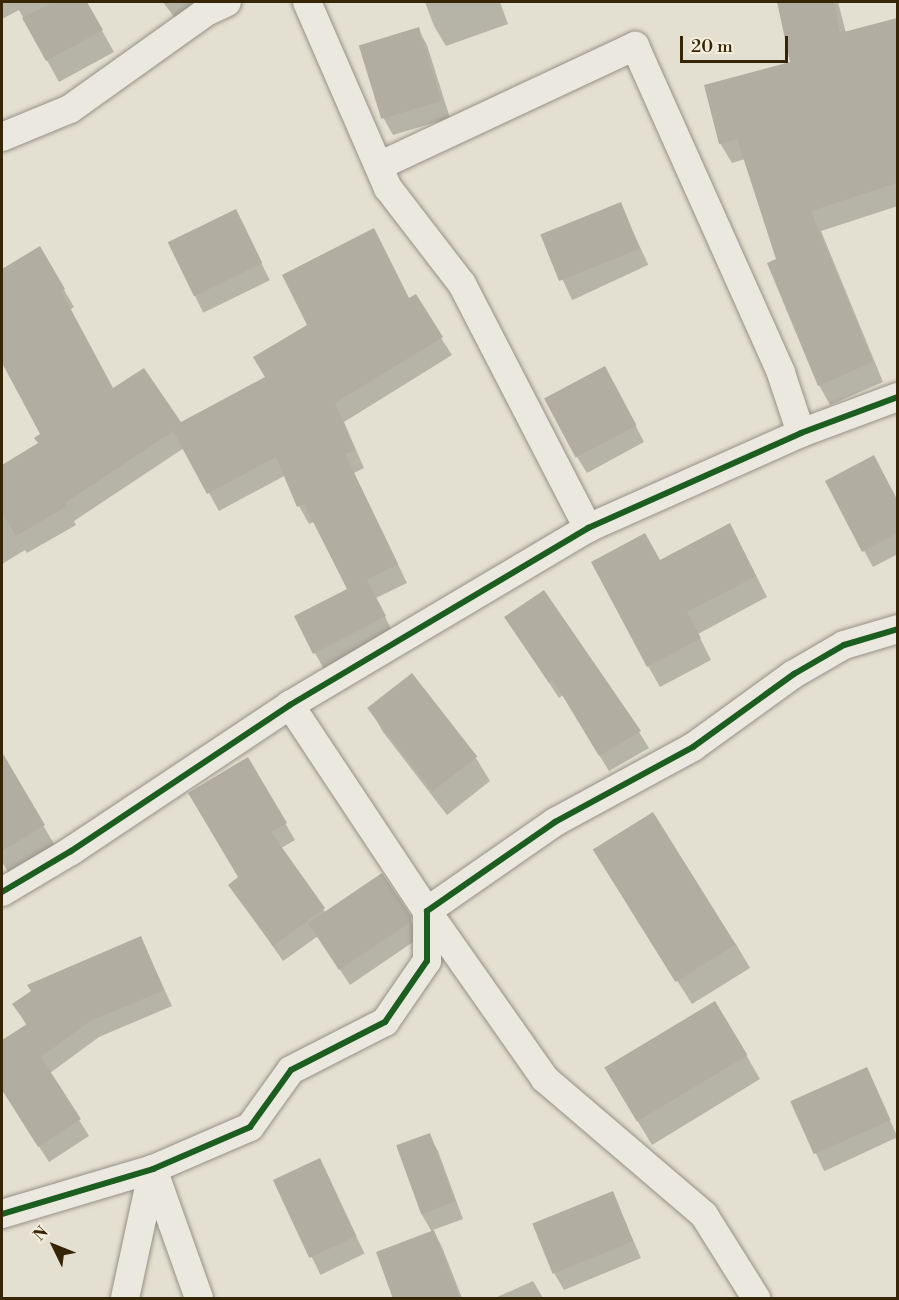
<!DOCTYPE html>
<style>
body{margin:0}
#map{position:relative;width:899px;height:1300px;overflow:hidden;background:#e4e0d1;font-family:"Libre Bodoni",serif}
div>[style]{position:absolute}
.shadow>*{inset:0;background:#0003;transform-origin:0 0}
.building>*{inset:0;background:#b1ada1;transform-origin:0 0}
.roads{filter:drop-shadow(0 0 2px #969185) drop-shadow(0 0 2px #969185)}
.street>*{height:28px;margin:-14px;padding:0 14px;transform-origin:14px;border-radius:14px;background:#ebe8e0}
.cycleway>*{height:6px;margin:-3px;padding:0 3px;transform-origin:3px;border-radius:3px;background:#1b5e20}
span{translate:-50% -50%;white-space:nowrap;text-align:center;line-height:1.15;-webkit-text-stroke:5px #f3eddc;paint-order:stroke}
.frame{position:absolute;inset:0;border:3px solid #372507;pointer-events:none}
.north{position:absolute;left:24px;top:1216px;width:60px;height:60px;-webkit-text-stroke:4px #f3eddc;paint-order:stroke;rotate:313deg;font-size:16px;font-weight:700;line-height:24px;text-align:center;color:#372507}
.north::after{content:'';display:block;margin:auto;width:21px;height:27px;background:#372507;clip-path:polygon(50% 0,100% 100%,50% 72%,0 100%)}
.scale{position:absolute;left:680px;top:36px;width:108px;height:27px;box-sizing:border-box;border:3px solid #372507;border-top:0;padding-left:8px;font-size:18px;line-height:21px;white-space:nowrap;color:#372507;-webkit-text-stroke:4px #f3eddc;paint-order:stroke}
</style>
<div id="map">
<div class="shadow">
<div style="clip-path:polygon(2px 2px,86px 2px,114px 52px,59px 82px,19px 10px,2px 19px)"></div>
<div style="clip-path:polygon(163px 2px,204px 2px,177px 21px)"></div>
<div style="clip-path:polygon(425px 2px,500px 2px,508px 24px,446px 46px,434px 26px)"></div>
<div style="clip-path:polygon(779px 2px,838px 2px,846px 33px,898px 19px,898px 206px,821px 231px,883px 382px,830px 405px,819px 385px,745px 159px,732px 163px,720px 143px,792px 63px)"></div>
<div style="clip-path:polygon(418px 29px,427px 45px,450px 118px,393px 135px,384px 119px)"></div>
<div style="left:620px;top:204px;width:67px;height:84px;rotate:65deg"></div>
<div style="left:236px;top:211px;width:77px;height:74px;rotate:64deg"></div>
<div style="clip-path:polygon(374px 230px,409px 300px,441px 338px,452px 355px,344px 422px,364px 468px,354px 473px,407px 583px,376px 598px,394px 635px,325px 671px,315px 653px,349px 590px,314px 522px,309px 524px,299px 506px,286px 475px,219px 511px,184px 448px,74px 521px,76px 525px,27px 553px,25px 550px,2px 564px,2px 466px,39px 444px,43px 436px,2px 353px,2px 270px,40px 248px,74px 307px,70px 310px,113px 390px,181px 424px,267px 377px,309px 326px)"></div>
<div style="clip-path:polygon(614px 384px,644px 442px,587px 473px,577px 457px)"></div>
<div style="clip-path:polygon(883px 473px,898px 501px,898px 554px,873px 567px,827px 482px)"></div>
<div style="clip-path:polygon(741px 546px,767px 597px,698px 634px,711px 660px,660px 687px,648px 666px,660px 562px)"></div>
<div style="clip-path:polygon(506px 618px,639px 732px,649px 748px,609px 771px,563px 695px,559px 698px)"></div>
<div style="clip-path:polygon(412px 675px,476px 758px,490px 781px,447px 815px,383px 732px,369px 708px)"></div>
<div style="clip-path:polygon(2px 755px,57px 849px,11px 877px,2px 862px)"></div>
<div style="clip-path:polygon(248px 760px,295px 840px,281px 848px,326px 913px,409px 917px,419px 938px,350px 985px,318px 936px,283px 961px,230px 885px,240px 878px)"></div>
<div style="clip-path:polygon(609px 874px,736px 944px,750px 968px,692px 1004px)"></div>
<div style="clip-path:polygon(141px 938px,172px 1006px,99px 1037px,50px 1073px,89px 1136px,49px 1162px,2px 1089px,2px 1042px,27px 1026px,14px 1005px)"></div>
<div style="clip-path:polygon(746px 1055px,760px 1079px,652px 1145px,620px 1092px)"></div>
<div style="left:866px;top:1069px;width:75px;height:81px;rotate:65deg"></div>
<div style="clip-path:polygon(429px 1135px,438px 1151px,463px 1219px,433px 1230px,442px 1247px,462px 1298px,395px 1298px,432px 1232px,422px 1215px,397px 1147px)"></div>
<div style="left:319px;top:1160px;width:104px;height:49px;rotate:64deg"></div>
<div style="clip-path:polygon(612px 1192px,641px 1258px,564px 1290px,554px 1273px)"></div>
<div style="clip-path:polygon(533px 1281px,543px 1298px,495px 1298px)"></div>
</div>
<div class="building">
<div style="clip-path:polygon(53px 2px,87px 2px,103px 30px,46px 61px,22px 18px)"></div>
<div style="clip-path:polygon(777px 2px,834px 2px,840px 33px,897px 18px,897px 183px,811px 211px,873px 362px,818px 386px,767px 263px,776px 259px,737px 139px,719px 144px,704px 85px,790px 62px)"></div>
<div style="left:419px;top:27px;width:77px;height:63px;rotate:73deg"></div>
<div style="left:621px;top:202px;width:50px;height:87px;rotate:68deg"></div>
<div style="left:236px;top:209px;width:60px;height:76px;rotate:64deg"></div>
<div style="clip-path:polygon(374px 228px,409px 298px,416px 294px,443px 337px,335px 403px,355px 450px,345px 454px,398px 564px,367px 580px,386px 616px,313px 654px,294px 616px,347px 589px,304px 504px,297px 507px,276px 457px,207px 494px,173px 431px,65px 503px,67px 506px,16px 536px,2px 512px,2px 465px,38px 443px,34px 438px,40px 434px,2px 363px,2px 269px,40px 246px,65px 289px,61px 291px,113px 388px,144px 368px,181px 422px,265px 377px,253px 357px,307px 325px,282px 275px)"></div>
<div style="left:605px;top:366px;width:67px;height:69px;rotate:62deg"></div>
<div style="clip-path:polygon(874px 455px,897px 500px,897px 533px,862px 552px,825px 481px)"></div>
<div style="clip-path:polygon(730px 523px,756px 576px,687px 612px,701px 638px,647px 667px,591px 562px,645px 533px,660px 560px)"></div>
<div style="clip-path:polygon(544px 590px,641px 731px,599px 756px,553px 680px,549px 683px,504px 617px)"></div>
<div style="left:412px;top:673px;width:106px;height:57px;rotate:52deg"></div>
<div style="clip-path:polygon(2px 752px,45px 825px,2px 851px)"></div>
<div style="clip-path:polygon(248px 757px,287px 823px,271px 832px,325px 908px,273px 946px,228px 885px,238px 877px,188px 793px)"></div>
<div style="left:653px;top:812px;width:156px;height:71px;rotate:58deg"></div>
<div style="clip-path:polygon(382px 873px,411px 916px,411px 922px,339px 970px,308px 923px)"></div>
<div style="clip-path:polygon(141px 936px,164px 990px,90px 1021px,41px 1057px,81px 1119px,38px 1147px,2px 1090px,2px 1040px,27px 1024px,12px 1004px,31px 991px,27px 985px)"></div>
<div style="left:715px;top:1001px;width:63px;height:129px;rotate:59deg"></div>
<div style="left:867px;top:1067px;width:58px;height:84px;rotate:66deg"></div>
<div style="left:430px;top:1133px;width:73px;height:36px;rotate:70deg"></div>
<div style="left:320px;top:1158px;width:86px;height:52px;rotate:65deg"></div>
<div style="left:613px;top:1191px;width:54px;height:87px;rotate:68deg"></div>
<div style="clip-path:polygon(434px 1230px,460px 1299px,393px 1299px,376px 1252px)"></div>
</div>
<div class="roads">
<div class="street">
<div style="left:307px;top:2px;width:203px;rotate:66.5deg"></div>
<div style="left:388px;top:188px;width:121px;rotate:52.4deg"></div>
<div style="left:462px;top:284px;width:275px;rotate:62.7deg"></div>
<div style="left:2px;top:137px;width:74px;rotate:-22.4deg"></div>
<div style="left:70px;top:109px;width:167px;rotate:-35.5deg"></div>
<div style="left:206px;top:12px;width:23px;rotate:-25deg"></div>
<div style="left:379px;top:166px;width:283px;rotate:-25.1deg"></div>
<div style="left:635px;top:46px;width:358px;rotate:65.9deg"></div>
<div style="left:781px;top:373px;width:63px;rotate:71.6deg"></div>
<div style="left:290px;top:705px;width:247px;rotate:56.4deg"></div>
<div style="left:427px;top:911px;width:205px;rotate:54.9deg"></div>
<div style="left:545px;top:1079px;width:209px;rotate:40.5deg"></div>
<div style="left:704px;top:1215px;width:98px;rotate:57.9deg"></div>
<div style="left:2px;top:892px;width:80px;rotate:-30.7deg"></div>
<div style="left:71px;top:851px;width:263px;rotate:-33.7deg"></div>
<div style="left:290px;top:705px;width:347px;rotate:-30.7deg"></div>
<div style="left:588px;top:528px;width:233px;rotate:-24deg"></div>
<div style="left:801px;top:433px;width:103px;rotate:-20.4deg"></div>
<div style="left:153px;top:1169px;width:137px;rotate:70.4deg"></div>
<div style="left:2px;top:1214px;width:158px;rotate:-16.6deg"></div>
<div style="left:153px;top:1169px;width:106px;rotate:-23.4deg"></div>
<div style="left:250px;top:1127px;width:70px;rotate:-54.3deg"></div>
<div style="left:291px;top:1070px;width:106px;rotate:-27.1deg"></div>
<div style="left:385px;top:1022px;width:74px;rotate:-55.5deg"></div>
<div style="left:427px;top:961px;width:50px;rotate:-90deg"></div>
<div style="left:427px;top:911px;width:156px;rotate:-34.8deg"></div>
<div style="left:555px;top:822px;width:157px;rotate:-28.5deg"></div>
<div style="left:693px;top:747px;width:125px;rotate:-35.9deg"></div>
<div style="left:794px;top:674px;width:58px;rotate:-30.1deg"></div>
<div style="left:844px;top:645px;width:56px;rotate:-16.5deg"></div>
<div style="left:125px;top:1298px;width:132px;rotate:-77.8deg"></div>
</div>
</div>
<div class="cycleway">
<div style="left:2px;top:892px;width:80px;rotate:-30.7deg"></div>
<div style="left:71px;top:851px;width:263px;rotate:-33.7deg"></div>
<div style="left:290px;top:705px;width:347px;rotate:-30.7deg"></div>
<div style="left:588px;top:528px;width:233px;rotate:-24deg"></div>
<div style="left:801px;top:433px;width:103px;rotate:-20.4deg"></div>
<div style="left:2px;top:1214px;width:158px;rotate:-16.6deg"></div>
<div style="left:153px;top:1169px;width:106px;rotate:-23.4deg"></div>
<div style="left:250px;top:1127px;width:70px;rotate:-54.3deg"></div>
<div style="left:291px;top:1070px;width:106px;rotate:-27.1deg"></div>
<div style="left:385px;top:1022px;width:74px;rotate:-55.5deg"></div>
<div style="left:427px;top:961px;width:50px;rotate:-90deg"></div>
<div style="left:427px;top:911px;width:156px;rotate:-34.8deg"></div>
<div style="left:555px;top:822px;width:157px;rotate:-28.5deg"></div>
<div style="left:693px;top:747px;width:125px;rotate:-35.9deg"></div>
<div style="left:794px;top:674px;width:58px;rotate:-30.1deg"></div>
<div style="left:844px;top:645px;width:56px;rotate:-16.5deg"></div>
</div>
<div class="frame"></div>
<div class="north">N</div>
<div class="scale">20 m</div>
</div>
